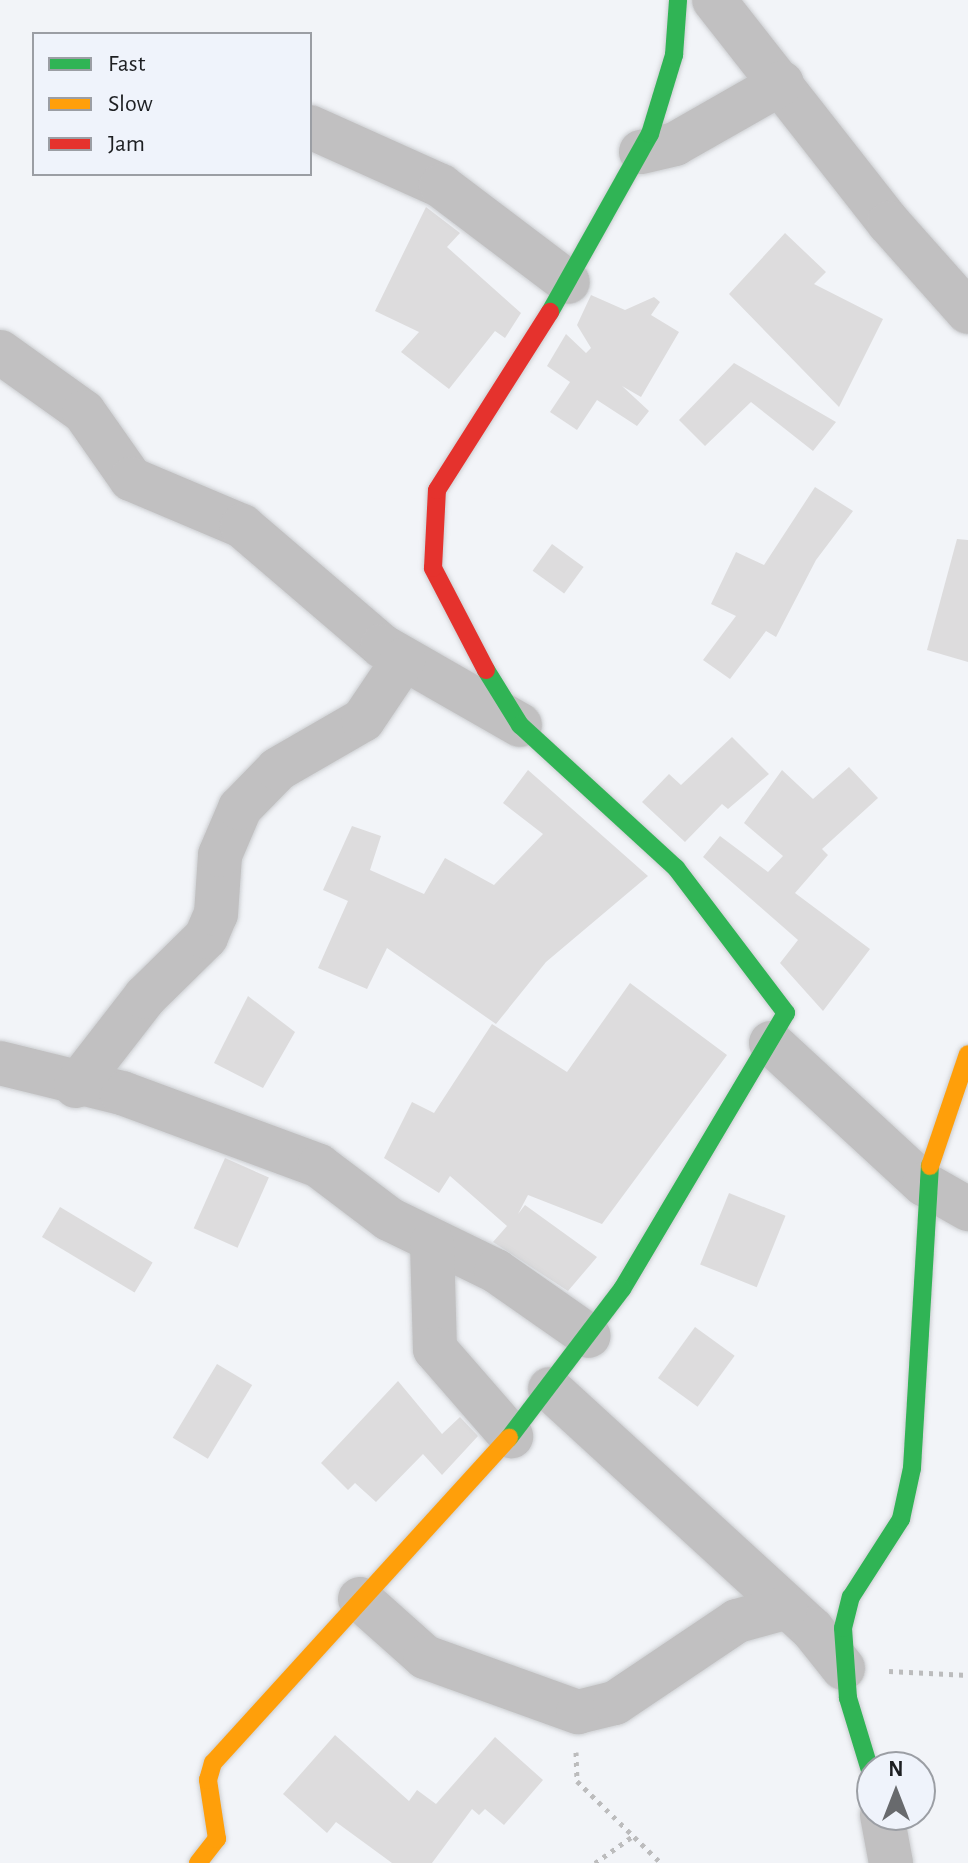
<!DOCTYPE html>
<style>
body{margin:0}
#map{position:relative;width:968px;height:1863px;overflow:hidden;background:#f2f4f8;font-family:"Alegreya Sans",sans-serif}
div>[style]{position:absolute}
.building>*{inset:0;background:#dddcdd;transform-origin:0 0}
.path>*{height:5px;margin-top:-2.5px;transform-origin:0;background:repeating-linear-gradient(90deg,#bcbcbd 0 4px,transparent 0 10px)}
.roads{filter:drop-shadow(0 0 2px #ccced1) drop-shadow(0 0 2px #ccced1)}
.street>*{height:44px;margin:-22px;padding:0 22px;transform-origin:22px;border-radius:22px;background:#c1c0c1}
.fast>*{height:18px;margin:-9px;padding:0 9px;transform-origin:9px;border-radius:9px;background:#30b455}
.slow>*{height:18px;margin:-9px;padding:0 9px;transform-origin:9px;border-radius:9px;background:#ff9f0a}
.jam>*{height:18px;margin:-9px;padding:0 9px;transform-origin:9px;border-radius:9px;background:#e5322d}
span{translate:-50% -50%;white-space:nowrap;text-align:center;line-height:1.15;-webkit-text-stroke:6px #eff3fb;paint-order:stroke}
.legend{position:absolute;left:32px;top:32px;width:280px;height:144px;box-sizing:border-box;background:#eff3fb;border:2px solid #9b9ea4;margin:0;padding:10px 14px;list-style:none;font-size:24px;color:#1d1f22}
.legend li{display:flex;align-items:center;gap:16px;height:40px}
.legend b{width:40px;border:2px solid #9b9ea4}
.north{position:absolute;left:856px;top:1751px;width:80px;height:80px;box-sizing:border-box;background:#eff3fb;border:2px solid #9b9ea4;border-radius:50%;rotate:0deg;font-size:22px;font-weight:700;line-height:32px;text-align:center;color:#1d1f22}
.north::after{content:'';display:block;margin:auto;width:28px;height:36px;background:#686a6d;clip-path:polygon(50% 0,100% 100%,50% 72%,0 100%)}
</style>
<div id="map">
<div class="building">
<div style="clip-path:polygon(426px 207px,460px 233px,447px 247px,521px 313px,505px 338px,495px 331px,449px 389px,401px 352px,419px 332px,375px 311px)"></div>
<div style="clip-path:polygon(785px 233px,826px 272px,814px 284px,883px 319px,839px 407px,729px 294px)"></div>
<div style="clip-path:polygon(591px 295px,625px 310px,654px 297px,660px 302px,651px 315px,679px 332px,641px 397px,622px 386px,649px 411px,637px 426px,597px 400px,577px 430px,550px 412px,570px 382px,547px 366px,566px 334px,586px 353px,591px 348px,577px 325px)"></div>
<div style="clip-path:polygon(734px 363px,836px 422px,813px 451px,751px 402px,705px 446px,679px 420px)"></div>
<div style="clip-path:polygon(815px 487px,853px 511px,816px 560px,776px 637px,766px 631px,730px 679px,703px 660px,736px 616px,711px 604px,736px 552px,764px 565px)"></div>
<div style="clip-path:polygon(957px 539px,968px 540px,968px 662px,927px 650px)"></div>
<div style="left:552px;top:544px;width:39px;height:33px;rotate:36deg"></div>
<div style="clip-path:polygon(732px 737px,769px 774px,728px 809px,722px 804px,685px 842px,642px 802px,669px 774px,681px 785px)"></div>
<div style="clip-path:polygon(849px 767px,878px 798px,822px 849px,828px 855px,795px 893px,870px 949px,823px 1011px,780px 963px,798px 940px,703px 857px,720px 836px,768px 872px,783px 856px,744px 823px,782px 770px,813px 799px)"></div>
<div style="clip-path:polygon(528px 770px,648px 876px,546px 962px,496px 1024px,387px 948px,367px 989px,318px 968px,348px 901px,323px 890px,352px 826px,381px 836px,370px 870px,424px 894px,445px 858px,494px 885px,543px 834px,503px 803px)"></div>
<div style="clip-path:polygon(630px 983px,727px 1055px,602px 1224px,528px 1195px,518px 1214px,525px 1205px,597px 1257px,568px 1291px,493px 1242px,507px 1226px,450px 1176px,439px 1193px,384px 1158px,412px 1102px,434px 1113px,492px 1024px,567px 1072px)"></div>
<div style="clip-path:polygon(248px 996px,295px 1032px,263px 1088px,214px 1063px)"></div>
<div style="left:225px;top:1158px;width:48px;height:77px;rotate:24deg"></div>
<div style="left:729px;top:1193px;width:61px;height:77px;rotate:22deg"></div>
<div style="left:60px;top:1207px;width:108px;height:35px;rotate:31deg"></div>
<div style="left:695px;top:1327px;width:49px;height:63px;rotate:36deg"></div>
<div style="left:217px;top:1364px;width:41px;height:86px;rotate:31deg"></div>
<div style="clip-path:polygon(398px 1381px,442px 1434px,460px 1417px,478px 1436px,442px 1475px,423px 1454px,376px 1502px,355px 1483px,348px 1490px,321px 1463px)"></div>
<div style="clip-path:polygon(335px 1735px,409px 1801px,417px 1790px,436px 1804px,495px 1737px,543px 1780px,504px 1825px,485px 1809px,479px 1815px,472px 1809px,432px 1863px,392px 1863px,336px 1822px,327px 1833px,283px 1794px)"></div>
</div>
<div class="path">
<div style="left:889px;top:1671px;width:79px;rotate:2.9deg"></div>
<div style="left:576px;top:1752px;width:29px;rotate:88deg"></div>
<div style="left:577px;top:1781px;width:117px;rotate:44.3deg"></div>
<div style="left:595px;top:1863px;width:47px;rotate:-35.4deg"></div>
</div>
<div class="roads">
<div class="street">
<div style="left:714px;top:0;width:283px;rotate:51.9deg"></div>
<div style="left:889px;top:223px;width:119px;rotate:48.4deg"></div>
<div style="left:310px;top:127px;width:144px;rotate:24.2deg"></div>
<div style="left:441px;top:186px;width:159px;rotate:37.1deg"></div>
<div style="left:641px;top:152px;width:35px;rotate:-13deg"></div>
<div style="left:675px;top:144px;width:123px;rotate:-29.7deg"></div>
<div style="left:0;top:352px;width:103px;rotate:35.5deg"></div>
<div style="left:84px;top:412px;width:82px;rotate:55deg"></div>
<div style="left:131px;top:479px;width:121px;rotate:22.9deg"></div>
<div style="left:242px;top:526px;width:184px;rotate:40.6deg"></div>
<div style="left:382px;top:646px;width:159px;rotate:29.8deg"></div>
<div style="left:771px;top:1043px;width:208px;rotate:42.7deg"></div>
<div style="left:924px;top:1184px;width:51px;rotate:29.6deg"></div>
<div style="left:0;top:1063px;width:126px;rotate:13.8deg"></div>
<div style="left:122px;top:1093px;width:210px;rotate:20.3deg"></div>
<div style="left:319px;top:1166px;width:88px;rotate:37.1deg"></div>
<div style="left:389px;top:1219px;width:119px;rotate:25.9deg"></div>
<div style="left:496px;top:1271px;width:113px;rotate:35deg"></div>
<div style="left:76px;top:1086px;width:113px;rotate:-52.2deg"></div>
<div style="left:145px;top:997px;width:86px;rotate:-44.5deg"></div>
<div style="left:206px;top:937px;width:25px;rotate:-67deg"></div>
<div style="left:216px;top:914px;width:59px;rotate:-86.1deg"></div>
<div style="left:220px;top:855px;width:51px;rotate:-66.9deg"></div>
<div style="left:240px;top:808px;width:54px;rotate:-45.7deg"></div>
<div style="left:278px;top:769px;width:98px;rotate:-30deg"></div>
<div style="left:363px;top:720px;width:73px;rotate:-56.1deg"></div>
<div style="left:432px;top:1243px;width:106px;rotate:88.4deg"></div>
<div style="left:435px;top:1349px;width:116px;rotate:48.9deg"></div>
<div style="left:550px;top:1389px;width:355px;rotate:42.5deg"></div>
<div style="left:812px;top:1629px;width:50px;rotate:51.5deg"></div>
<div style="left:360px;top:1599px;width:87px;rotate:41.7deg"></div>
<div style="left:425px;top:1657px;width:163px;rotate:19.8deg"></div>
<div style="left:578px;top:1712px;width:38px;rotate:-14deg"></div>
<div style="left:615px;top:1703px;width:147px;rotate:-33.9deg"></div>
<div style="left:737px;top:1621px;width:50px;rotate:-15.2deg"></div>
<div style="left:882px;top:1815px;width:49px;rotate:79.4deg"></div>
</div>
<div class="fast">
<div style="left:550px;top:312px;width:204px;rotate:-60.7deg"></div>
<div style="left:650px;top:134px;width:83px;rotate:-73.1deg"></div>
<div style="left:674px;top:55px;width:55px;rotate:-85.8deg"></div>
<div style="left:486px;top:670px;width:65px;rotate:58.3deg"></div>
<div style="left:520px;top:725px;width:212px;rotate:42.5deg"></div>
<div style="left:676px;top:868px;width:182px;rotate:52.8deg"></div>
<div style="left:786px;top:1013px;width:321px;rotate:120.7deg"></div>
<div style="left:622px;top:1289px;width:187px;rotate:127.2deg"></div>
<div style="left:872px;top:1777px;width:83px;rotate:-106.9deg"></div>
<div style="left:848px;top:1698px;width:70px;rotate:-94.1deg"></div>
<div style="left:843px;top:1628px;width:32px;rotate:-76deg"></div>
<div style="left:851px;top:1597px;width:93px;rotate:-57.3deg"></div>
<div style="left:901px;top:1519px;width:52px;rotate:-77.8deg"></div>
<div style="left:912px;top:1468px;width:303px;rotate:-86.6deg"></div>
</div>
<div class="slow">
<div style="left:930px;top:1166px;width:118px;rotate:-71.3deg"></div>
<div style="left:198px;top:1863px;width:31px;rotate:-52deg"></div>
<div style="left:217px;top:1839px;width:60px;rotate:-98.7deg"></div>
<div style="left:208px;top:1780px;width:18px;rotate:-74deg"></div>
<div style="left:213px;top:1763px;width:440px;rotate:-47.7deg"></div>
</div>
<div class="jam">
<div style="left:486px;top:670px;width:115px;rotate:-117.5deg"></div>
<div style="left:433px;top:568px;width:78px;rotate:-87.1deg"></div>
<div style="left:437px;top:490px;width:211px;rotate:-57.6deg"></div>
</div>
</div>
<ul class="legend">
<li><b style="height:10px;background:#30b455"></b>Fast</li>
<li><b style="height:10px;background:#ff9f0a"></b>Slow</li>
<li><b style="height:10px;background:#e5322d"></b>Jam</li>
</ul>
<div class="north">N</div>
</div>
